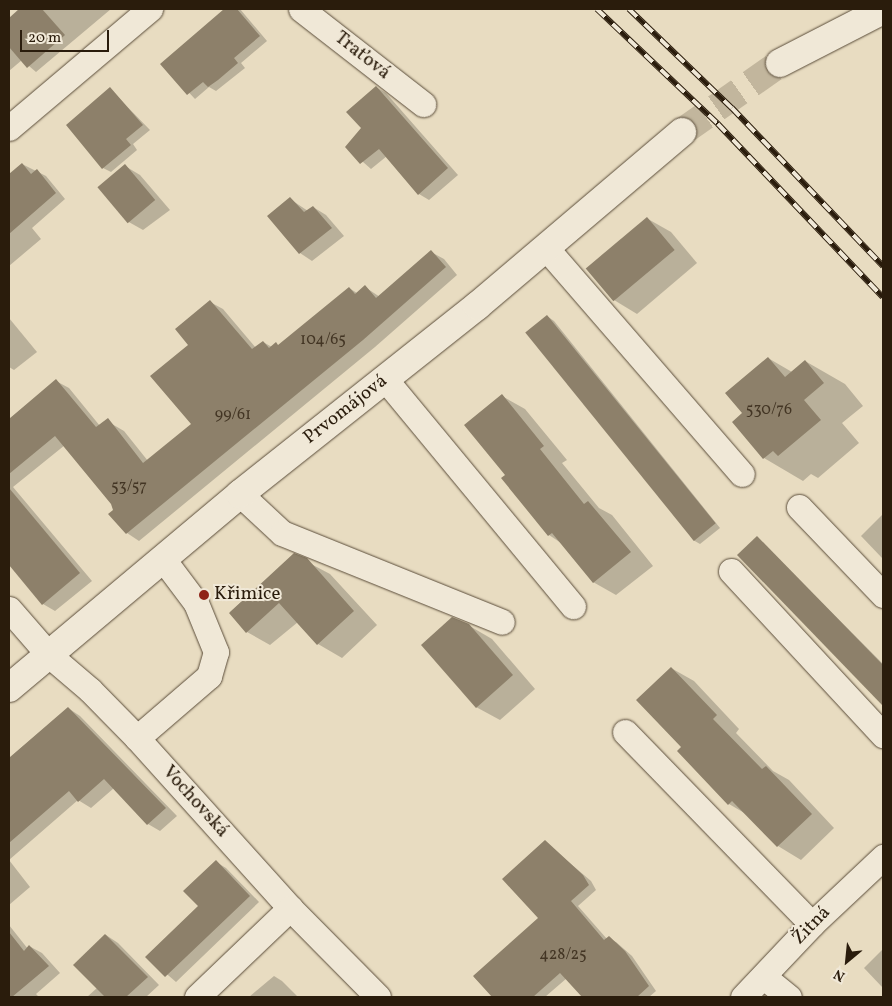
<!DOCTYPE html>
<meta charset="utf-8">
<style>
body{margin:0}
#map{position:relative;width:892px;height:1006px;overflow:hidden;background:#e8dcc1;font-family:Vollkorn,serif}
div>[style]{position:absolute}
.shadow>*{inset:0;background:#0003}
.building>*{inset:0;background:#8d806a;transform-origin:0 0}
.secondary-tunnel>*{height:28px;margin-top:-14px;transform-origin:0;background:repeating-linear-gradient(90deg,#c2b69d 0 28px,transparent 0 42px)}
.roads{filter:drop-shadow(0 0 1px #5a4c39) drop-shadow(0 0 1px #5a4c39)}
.street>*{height:25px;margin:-12.5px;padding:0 12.5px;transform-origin:12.5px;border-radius:12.5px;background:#f0e8d7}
.secondary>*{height:28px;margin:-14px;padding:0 14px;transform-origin:14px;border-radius:14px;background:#f0e8d7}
.rail>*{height:5.5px;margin-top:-2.75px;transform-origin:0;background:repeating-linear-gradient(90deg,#f0e8d7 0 11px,#2a1c0c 0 22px);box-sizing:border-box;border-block:1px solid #2a1c0c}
.dots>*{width:14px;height:14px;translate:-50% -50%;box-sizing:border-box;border:2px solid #f0e8d7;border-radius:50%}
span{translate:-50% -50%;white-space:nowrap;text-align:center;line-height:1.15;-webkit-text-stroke:4px #f0e8d7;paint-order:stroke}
.number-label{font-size:16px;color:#433524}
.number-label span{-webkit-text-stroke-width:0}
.street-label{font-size:19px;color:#2a1c0c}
.poi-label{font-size:19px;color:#2a1c0c}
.left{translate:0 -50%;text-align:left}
.frame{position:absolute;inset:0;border:10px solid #2a1c0c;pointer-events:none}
.north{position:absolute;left:822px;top:936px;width:50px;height:50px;-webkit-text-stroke:4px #f0e8d7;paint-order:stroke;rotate:208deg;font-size:14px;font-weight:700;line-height:20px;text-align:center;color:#2a1c0c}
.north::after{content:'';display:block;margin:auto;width:18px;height:22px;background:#2a1c0c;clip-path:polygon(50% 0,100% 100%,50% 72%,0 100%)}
.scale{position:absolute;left:20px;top:30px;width:89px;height:22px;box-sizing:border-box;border:2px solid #2a1c0c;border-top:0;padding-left:6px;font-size:15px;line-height:18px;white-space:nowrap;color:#2a1c0c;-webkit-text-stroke:4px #f0e8d7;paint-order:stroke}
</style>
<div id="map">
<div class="shadow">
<div style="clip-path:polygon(21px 9px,111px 9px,36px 72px,22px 60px,9px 71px,9px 19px)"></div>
<div style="clip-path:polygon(226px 9px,240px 9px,267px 41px,241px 63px,245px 68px,216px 91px,209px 87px,195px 99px,162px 64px)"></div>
<div style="clip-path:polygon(376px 87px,386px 93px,458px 175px,429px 200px,419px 194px,387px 156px,371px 169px,346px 147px,363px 128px)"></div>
<div style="clip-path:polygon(110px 89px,150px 130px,133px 144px,137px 150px,111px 172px,103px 168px)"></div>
<div style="clip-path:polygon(22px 164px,46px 176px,65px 199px,32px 228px,41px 239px,9px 266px,9px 176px)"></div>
<div style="clip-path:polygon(125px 166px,140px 175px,170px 210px,143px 230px,127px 221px)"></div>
<div style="clip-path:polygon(290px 199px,308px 211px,313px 207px,326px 215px,344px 236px,312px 261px,300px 253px)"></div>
<div style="clip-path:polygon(648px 219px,671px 232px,697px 263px,637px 314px,614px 300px)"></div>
<div style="clip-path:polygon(431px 252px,444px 259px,457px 275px,375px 347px,139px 541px,127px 533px,112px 503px,65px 445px,13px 487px,92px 581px,55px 611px,43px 604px,9px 564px,9px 419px,56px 381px,69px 388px,100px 426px,112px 424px,124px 431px,148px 461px,193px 424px,190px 345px,210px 302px,223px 309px,256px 348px,263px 342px,272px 347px,279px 346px,349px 288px,357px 293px,365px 287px,380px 297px)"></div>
<div style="clip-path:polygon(547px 316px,554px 321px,720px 528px,700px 544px,693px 540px)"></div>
<div style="clip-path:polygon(9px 318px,37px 352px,14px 370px,9px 367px)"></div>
<div style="clip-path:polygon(768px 358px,792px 372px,805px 361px,845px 384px,863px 406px,842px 423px,859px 443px,818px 478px,811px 474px,803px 481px,764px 458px,743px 413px)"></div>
<div style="clip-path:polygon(502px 396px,525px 409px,567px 460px,562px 463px,599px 508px,612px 515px,653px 566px,616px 595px,593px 582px,561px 543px,549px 535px,507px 476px)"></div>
<div style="clip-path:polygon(883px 514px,883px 559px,861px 536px)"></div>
<div style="clip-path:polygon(757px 537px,883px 664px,883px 704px,739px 555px)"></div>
<div style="clip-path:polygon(294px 555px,330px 574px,377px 625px,342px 658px,318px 644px,298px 622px,270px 645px,247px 632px,230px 612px)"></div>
<div style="clip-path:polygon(468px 625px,492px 639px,535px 689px,500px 720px,476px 707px)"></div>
<div style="clip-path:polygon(671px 668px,694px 681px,739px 729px,736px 733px,773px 771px,789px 780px,834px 828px,801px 860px,778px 846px,746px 814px,729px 804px,682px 747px)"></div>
<div style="clip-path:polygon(68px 708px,80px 716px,177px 816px,160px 831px,148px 824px,114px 788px,91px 808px,78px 800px,9px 860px,30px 887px,9px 905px,9px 758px)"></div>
<div style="clip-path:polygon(545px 842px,591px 881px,596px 890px,578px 906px,607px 939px,616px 942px,632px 956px,656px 991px,649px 997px,584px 997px,567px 978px,545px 997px,493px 997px,474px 977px,539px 918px)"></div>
<div style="clip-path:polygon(216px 862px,226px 868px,259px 902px,176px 982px,147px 957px,199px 906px)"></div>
<div style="clip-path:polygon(9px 925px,28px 949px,29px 946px,42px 953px,60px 973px,36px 994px,39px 997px,9px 997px)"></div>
<div style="clip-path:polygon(106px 935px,118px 943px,159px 985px,146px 997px,87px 997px,97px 988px)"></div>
<div style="clip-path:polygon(883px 949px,883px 988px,864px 968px)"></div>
<div style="clip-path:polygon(274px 976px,282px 981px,298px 997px,249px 997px)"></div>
</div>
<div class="building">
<div style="clip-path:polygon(19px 9px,42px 9px,65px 35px,27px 68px,9px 47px,9px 18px)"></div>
<div style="clip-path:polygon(224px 9px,237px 9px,260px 36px,234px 58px,238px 63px,218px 80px,208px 87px,203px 82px,187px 95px,160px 64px)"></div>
<div style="clip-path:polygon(376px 86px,448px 168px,418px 195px,379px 149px,360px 164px,345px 147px,361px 128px,346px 112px)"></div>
<div style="clip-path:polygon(110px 87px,143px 125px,126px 139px,131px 145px,102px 169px,66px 125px)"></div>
<div style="clip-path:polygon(22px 163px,31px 174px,37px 169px,56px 193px,9px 234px,9px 174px)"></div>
<div style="left:125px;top:164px;width:47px;height:36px;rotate:50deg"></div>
<div style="clip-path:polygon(290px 197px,304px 212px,313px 206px,332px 228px,299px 254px,267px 216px)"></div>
<div style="left:647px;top:217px;width:43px;height:80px;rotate:50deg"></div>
<div style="clip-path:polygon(431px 250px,446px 267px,363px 340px,126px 534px,108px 514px,113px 510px,111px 504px,55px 436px,9px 474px,9px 419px,56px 379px,96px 427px,108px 418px,143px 463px,191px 424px,150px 376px,188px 345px,175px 329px,210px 300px,252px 349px,263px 341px,269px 348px,276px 342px,278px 345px,349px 287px,355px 294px,365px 285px,376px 298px)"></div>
<div style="left:547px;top:315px;width:268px;height:28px;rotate:51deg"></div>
<div style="clip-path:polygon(768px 357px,785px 377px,805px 360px,824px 383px,804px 400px,821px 420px,778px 456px,773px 451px,763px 459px,732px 422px,742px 413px,725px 393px)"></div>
<div style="clip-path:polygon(502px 394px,544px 446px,540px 449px,584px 504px,588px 501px,631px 552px,593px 583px,552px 533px,548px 536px,501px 478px,505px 475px,464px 425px)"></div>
<div style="clip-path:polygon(9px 488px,80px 573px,42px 605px,9px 565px)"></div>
<div style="clip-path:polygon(757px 536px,883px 665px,883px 706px,737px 555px)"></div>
<div style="clip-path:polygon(294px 553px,307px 558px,354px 611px,317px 645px,279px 603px,246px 633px,229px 613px)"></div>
<div style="clip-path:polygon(452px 617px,469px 624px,513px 675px,476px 708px,421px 645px)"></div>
<div style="clip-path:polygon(671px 667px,717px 715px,713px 719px,762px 769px,766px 766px,812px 814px,777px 847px,732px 801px,728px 805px,677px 751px,681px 747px,636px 700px)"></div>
<div style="clip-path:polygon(68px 707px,166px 808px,147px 825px,104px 779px,78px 802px,69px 791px,9px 843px,9px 758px)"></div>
<div style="clip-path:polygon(545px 840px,583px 875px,589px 885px,571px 901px,604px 940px,609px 936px,625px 951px,649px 986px,637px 997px,582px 997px,560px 973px,533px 997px,492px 997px,473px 976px,538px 918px,502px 879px)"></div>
<div style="clip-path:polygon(216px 860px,250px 896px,165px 977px,145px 957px,198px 906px,183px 891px)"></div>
<div style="clip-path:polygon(9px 932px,24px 951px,29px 945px,49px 966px,12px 997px,9px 997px)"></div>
<div style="clip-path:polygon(105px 934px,148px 977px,126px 997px,105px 997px,73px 965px)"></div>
</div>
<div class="secondary-tunnel">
<div style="left:682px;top:132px;width:120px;rotate:-35.1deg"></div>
</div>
<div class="roads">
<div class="street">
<div style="left:301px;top:9px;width:155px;rotate:37.9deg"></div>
<div style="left:9px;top:128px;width:185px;rotate:-40.2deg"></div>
<div style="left:546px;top:248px;width:299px;rotate:49.1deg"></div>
<div style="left:385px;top:379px;width:295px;rotate:50.4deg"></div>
<div style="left:240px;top:494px;width:57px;rotate:42.9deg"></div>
<div style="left:282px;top:533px;width:237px;rotate:22deg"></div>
<div style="left:799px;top:507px;width:122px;rotate:46.3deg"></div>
<div style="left:731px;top:571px;width:224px;rotate:47.2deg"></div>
<div style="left:9px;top:609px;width:61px;rotate:49deg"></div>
<div style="left:49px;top:655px;width:54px;rotate:40.5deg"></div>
<div style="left:90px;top:690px;width:67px;rotate:45.6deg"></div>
<div style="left:137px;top:738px;width:229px;rotate:48deg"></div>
<div style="left:290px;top:908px;width:125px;rotate:45.3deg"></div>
<div style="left:625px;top:732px;width:268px;rotate:45.8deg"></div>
<div style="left:137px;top:738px;width:95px;rotate:-40.7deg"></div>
<div style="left:209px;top:676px;width:25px;rotate:-74deg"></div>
<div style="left:216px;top:652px;width:53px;rotate:-112.2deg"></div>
<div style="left:196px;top:603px;width:55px;rotate:-126.9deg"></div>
<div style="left:764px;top:977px;width:32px;rotate:39deg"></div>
<div style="left:197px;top:997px;width:129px;rotate:-43.7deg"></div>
<div style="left:743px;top:997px;width:100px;rotate:-46.6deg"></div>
<div style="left:812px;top:924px;width:98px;rotate:-43.3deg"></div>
</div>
<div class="secondary">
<div style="left:780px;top:63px;width:116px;rotate:-27.2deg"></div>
<div style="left:9px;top:688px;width:302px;rotate:-40deg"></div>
<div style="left:240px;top:494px;width:303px;rotate:-38.4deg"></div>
<div style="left:477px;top:306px;width:269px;rotate:-40.3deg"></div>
</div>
</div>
<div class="rail">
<div style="left:597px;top:9px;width:167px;rotate:43.5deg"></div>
<div style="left:718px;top:124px;width:239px;rotate:46.4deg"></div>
<div style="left:629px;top:9px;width:143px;rotate:43.9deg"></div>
<div style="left:732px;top:108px;width:219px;rotate:46.3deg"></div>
</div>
<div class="dots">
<div style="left:204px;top:595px;background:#8f2418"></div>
</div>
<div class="number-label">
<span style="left:323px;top:340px">104/65</span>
<span style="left:769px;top:410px">530/76</span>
<span style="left:233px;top:415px">99/61</span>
<span style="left:129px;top:487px">53/57</span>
<span style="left:563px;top:955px">428/25</span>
</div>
<div class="street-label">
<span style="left:362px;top:56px;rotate:38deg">Traťová</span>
<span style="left:346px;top:410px;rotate:-38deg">Prvomájová</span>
<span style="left:195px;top:802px;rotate:48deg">Vochovská</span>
<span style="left:812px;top:926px;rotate:-46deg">Žitná</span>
</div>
<div class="poi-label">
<span class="left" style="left:214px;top:595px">Křimice</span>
</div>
<div class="frame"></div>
<div class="north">N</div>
<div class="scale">20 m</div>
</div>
